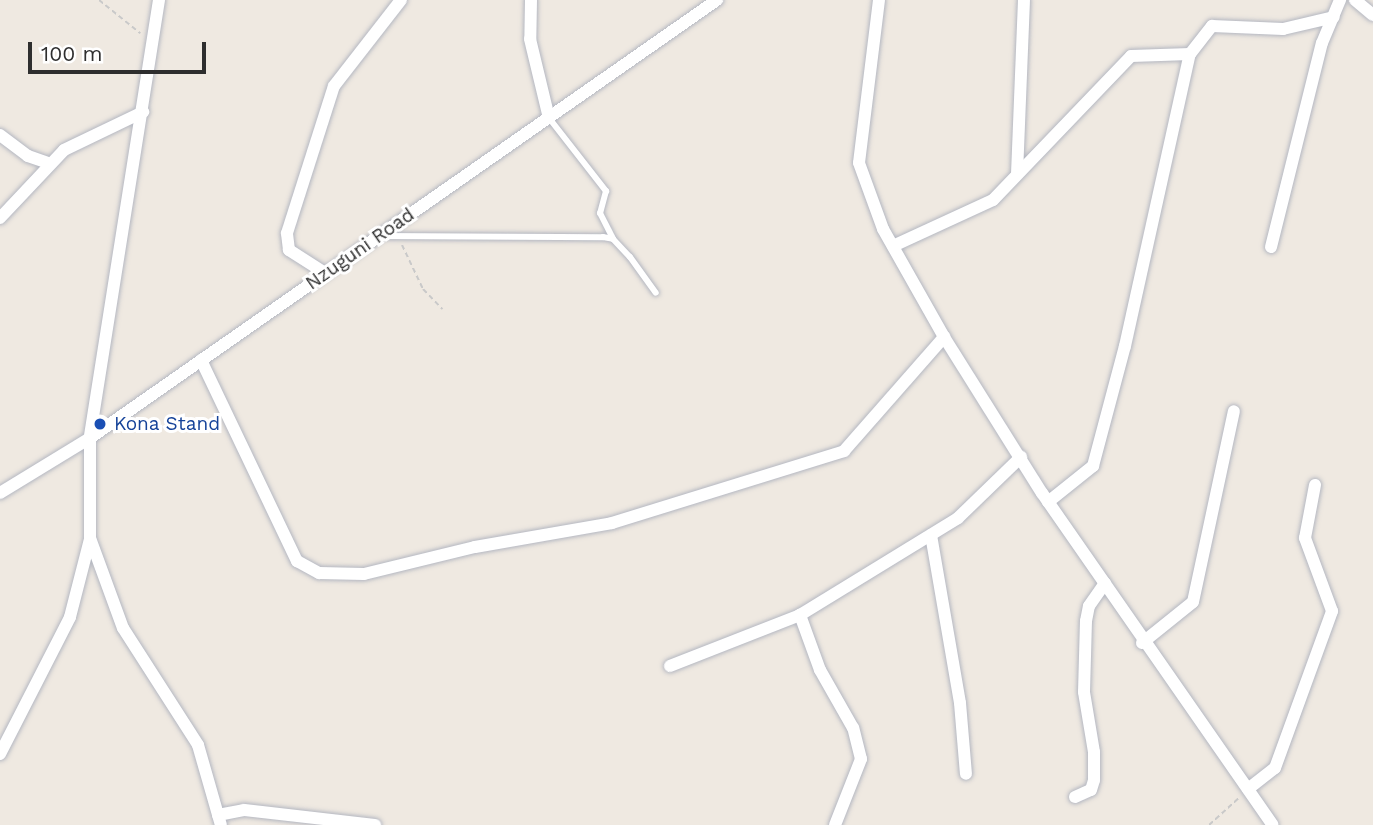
<!DOCTYPE html>
<style>
body{margin:0}
#map{position:relative;width:1373px;height:825px;overflow:hidden;background:#efe9e1;font-family:"Work Sans",sans-serif}
div>[style]{position:absolute}
.path>*{height:2px;margin-top:-1px;transform-origin:0;background:repeating-linear-gradient(90deg,#c9c9c9 0 5px,transparent 0 8.5px)}
.roads{filter:drop-shadow(0 0 2px #b4b7c1) drop-shadow(0 0 2px #b4b7c1)}
.lane>*{height:6px;margin:-3px;padding:0 3px;transform-origin:3px;border-radius:3px;background:#fff}
.street>*{height:12px;margin:-6px;padding:0 6px;transform-origin:6px;border-radius:6px;background:#fff}
.dots>*{width:19px;height:19px;translate:-50% -50%;box-sizing:border-box;border:4px solid #fff;border-radius:50%}
span{translate:-50% -50%;white-space:nowrap;text-align:center;line-height:1.15;-webkit-text-stroke:6px #fff;paint-order:stroke}
.street-label{font-size:19px;color:#2e2e2e}
.transit-label{font-size:19px;color:#164399}
.left{translate:0 -50%;text-align:left}
.scale{position:absolute;left:28px;top:42px;width:178px;height:32px;box-sizing:border-box;border:4px solid #2e2e2e;border-top:0;padding-left:9px;font-size:21px;line-height:24px;white-space:nowrap;color:#2e2e2e;-webkit-text-stroke:5px #fff;paint-order:stroke}
</style>
<div id="map">
<div class="path">
<div style="left:99px;top:0;width:53px;rotate:38.8deg"></div>
<div style="left:402px;top:245px;width:49px;rotate:64.5deg"></div>
<div style="left:423px;top:289px;width:28px;rotate:46deg"></div>
<div style="left:1209px;top:825px;width:42px;rotate:-42.1deg"></div>
</div>
<div class="roads">
<div class="lane">
<div style="left:549px;top:118px;width:93px;rotate:52deg"></div>
<div style="left:606px;top:191px;width:23px;rotate:105deg"></div>
<div style="left:600px;top:213px;width:29px;rotate:63deg"></div>
<div style="left:380px;top:236px;width:223px;rotate:0.3deg"></div>
<div style="left:603px;top:237px;width:10px;rotate:11deg"></div>
<div style="left:613px;top:239px;width:25px;rotate:47deg"></div>
<div style="left:630px;top:257px;width:44px;rotate:54.2deg"></div>
</div>
<div class="street">
<div style="left:159px;top:0;width:443px;rotate:99deg"></div>
<div style="left:90px;top:438px;width:100px;rotate:90deg"></div>
<div style="left:90px;top:538px;width:96px;rotate:69.9deg"></div>
<div style="left:123px;top:628px;width:139px;rotate:57.3deg"></div>
<div style="left:198px;top:745px;width:83px;rotate:74deg"></div>
<div style="left:531px;top:0;width:39px;rotate:91deg"></div>
<div style="left:530px;top:39px;width:81px;rotate:76.5deg"></div>
<div style="left:879px;top:0;width:164px;rotate:97deg"></div>
<div style="left:859px;top:163px;width:70px;rotate:70deg"></div>
<div style="left:883px;top:229px;width:124px;rotate:60.5deg"></div>
<div style="left:944px;top:337px;width:184px;rotate:57.9deg"></div>
<div style="left:1042px;top:493px;width:404px;rotate:55.2deg"></div>
<div style="left:1355px;top:0;width:23px;rotate:40deg"></div>
<div style="left:0;top:135px;width:35px;rotate:37deg"></div>
<div style="left:28px;top:156px;width:21px;rotate:19deg"></div>
<div style="left:1017px;top:174px;width:174px;rotate:-87.7deg"></div>
<div style="left:0;top:218px;width:93px;rotate:-46.7deg"></div>
<div style="left:64px;top:150px;width:88px;rotate:-25.7deg"></div>
<div style="left:893px;top:246px;width:110px;rotate:-24.7deg"></div>
<div style="left:993px;top:200px;width:199px;rotate:-46.2deg"></div>
<div style="left:1131px;top:56px;width:59px;rotate:-1.9deg"></div>
<div style="left:1190px;top:54px;width:36px;rotate:-52deg"></div>
<div style="left:1212px;top:26px;width:71px;rotate:2.4deg"></div>
<div style="left:1283px;top:29px;width:52px;rotate:-13.2deg"></div>
<div style="left:1271px;top:247px;width:210px;rotate:-76deg"></div>
<div style="left:1322px;top:43px;width:47px;rotate:-67.3deg"></div>
<div style="left:325px;top:273px;width:43px;rotate:-147.4deg"></div>
<div style="left:289px;top:250px;width:17px;rotate:-97deg"></div>
<div style="left:287px;top:233px;width:154px;rotate:-72.3deg"></div>
<div style="left:334px;top:86px;width:109px;rotate:-52.1deg"></div>
<div style="left:201px;top:360px;width:223px;rotate:64.5deg"></div>
<div style="left:297px;top:561px;width:25px;rotate:29deg"></div>
<div style="left:319px;top:573px;width:45px;rotate:1.3deg"></div>
<div style="left:364px;top:574px;width:114px;rotate:-13.7deg"></div>
<div style="left:475px;top:547px;width:139px;rotate:-9.9deg"></div>
<div style="left:612px;top:523px;width:243px;rotate:-17.2deg"></div>
<div style="left:844px;top:451px;width:152px;rotate:-48.7deg"></div>
<div style="left:0;top:493px;width:105px;rotate:-31.4deg"></div>
<div style="left:90px;top:438px;width:765px;rotate:-34.94deg"></div>
<div style="left:1048px;top:502px;width:58px;rotate:-38.7deg"></div>
<div style="left:1093px;top:466px;width:124px;rotate:-75.1deg"></div>
<div style="left:1125px;top:346px;width:299px;rotate:-77.5deg"></div>
<div style="left:931px;top:535px;width:170px;rotate:80.2deg"></div>
<div style="left:960px;top:703px;width:71px;rotate:85.2deg"></div>
<div style="left:1142px;top:643px;width:65px;rotate:-38.8deg"></div>
<div style="left:1193px;top:602px;width:195px;rotate:-77.9deg"></div>
<div style="left:670px;top:666px;width:140px;rotate:-21.4deg"></div>
<div style="left:0;top:754px;width:154px;rotate:-62.9deg"></div>
<div style="left:70px;top:617px;width:81px;rotate:-75.6deg"></div>
<div style="left:1248px;top:789px;width:34px;rotate:-38deg"></div>
<div style="left:1275px;top:768px;width:167px;rotate:-70deg"></div>
<div style="left:1332px;top:611px;width:78px;rotate:-110.3deg"></div>
<div style="left:1305px;top:538px;width:54px;rotate:-79.3deg"></div>
<div style="left:1075px;top:797px;width:17px;rotate:-24deg"></div>
<div style="left:1091px;top:790px;width:10px;rotate:-73deg"></div>
<div style="left:1094px;top:780px;width:28px;rotate:-90deg"></div>
<div style="left:1094px;top:752px;width:61px;rotate:-99.5deg"></div>
<div style="left:1084px;top:692px;width:71px;rotate:-88.4deg"></div>
<div style="left:1086px;top:621px;width:15px;rotate:-79deg"></div>
<div style="left:1089px;top:606px;width:28px;rotate:-55deg"></div>
<div style="left:218px;top:815px;width:26px;rotate:-11deg"></div>
<div style="left:244px;top:810px;width:132px;rotate:6.5deg"></div>
<div style="left:835px;top:825px;width:71px;rotate:-68.5deg"></div>
<div style="left:861px;top:759px;width:32px;rotate:-104deg"></div>
<div style="left:853px;top:728px;width:67px;rotate:-119.6deg"></div>
<div style="left:820px;top:670px;width:59px;rotate:-110deg"></div>
<div style="left:800px;top:615px;width:185px;rotate:-31.5deg"></div>
<div style="left:958px;top:518px;width:88px;rotate:-44.1deg"></div>
</div>
</div>
<div class="dots">
<div style="left:100px;top:424px;background:#1a4fb4"></div>
</div>
<div class="street-label">
<span style="left:360px;top:249px;rotate:-35deg">Nzuguni Road</span>
</div>
<div class="transit-label">
<span class="left" style="left:114px;top:424px">Kona Stand</span>
</div>
<div class="scale">100 m</div>
</div>
